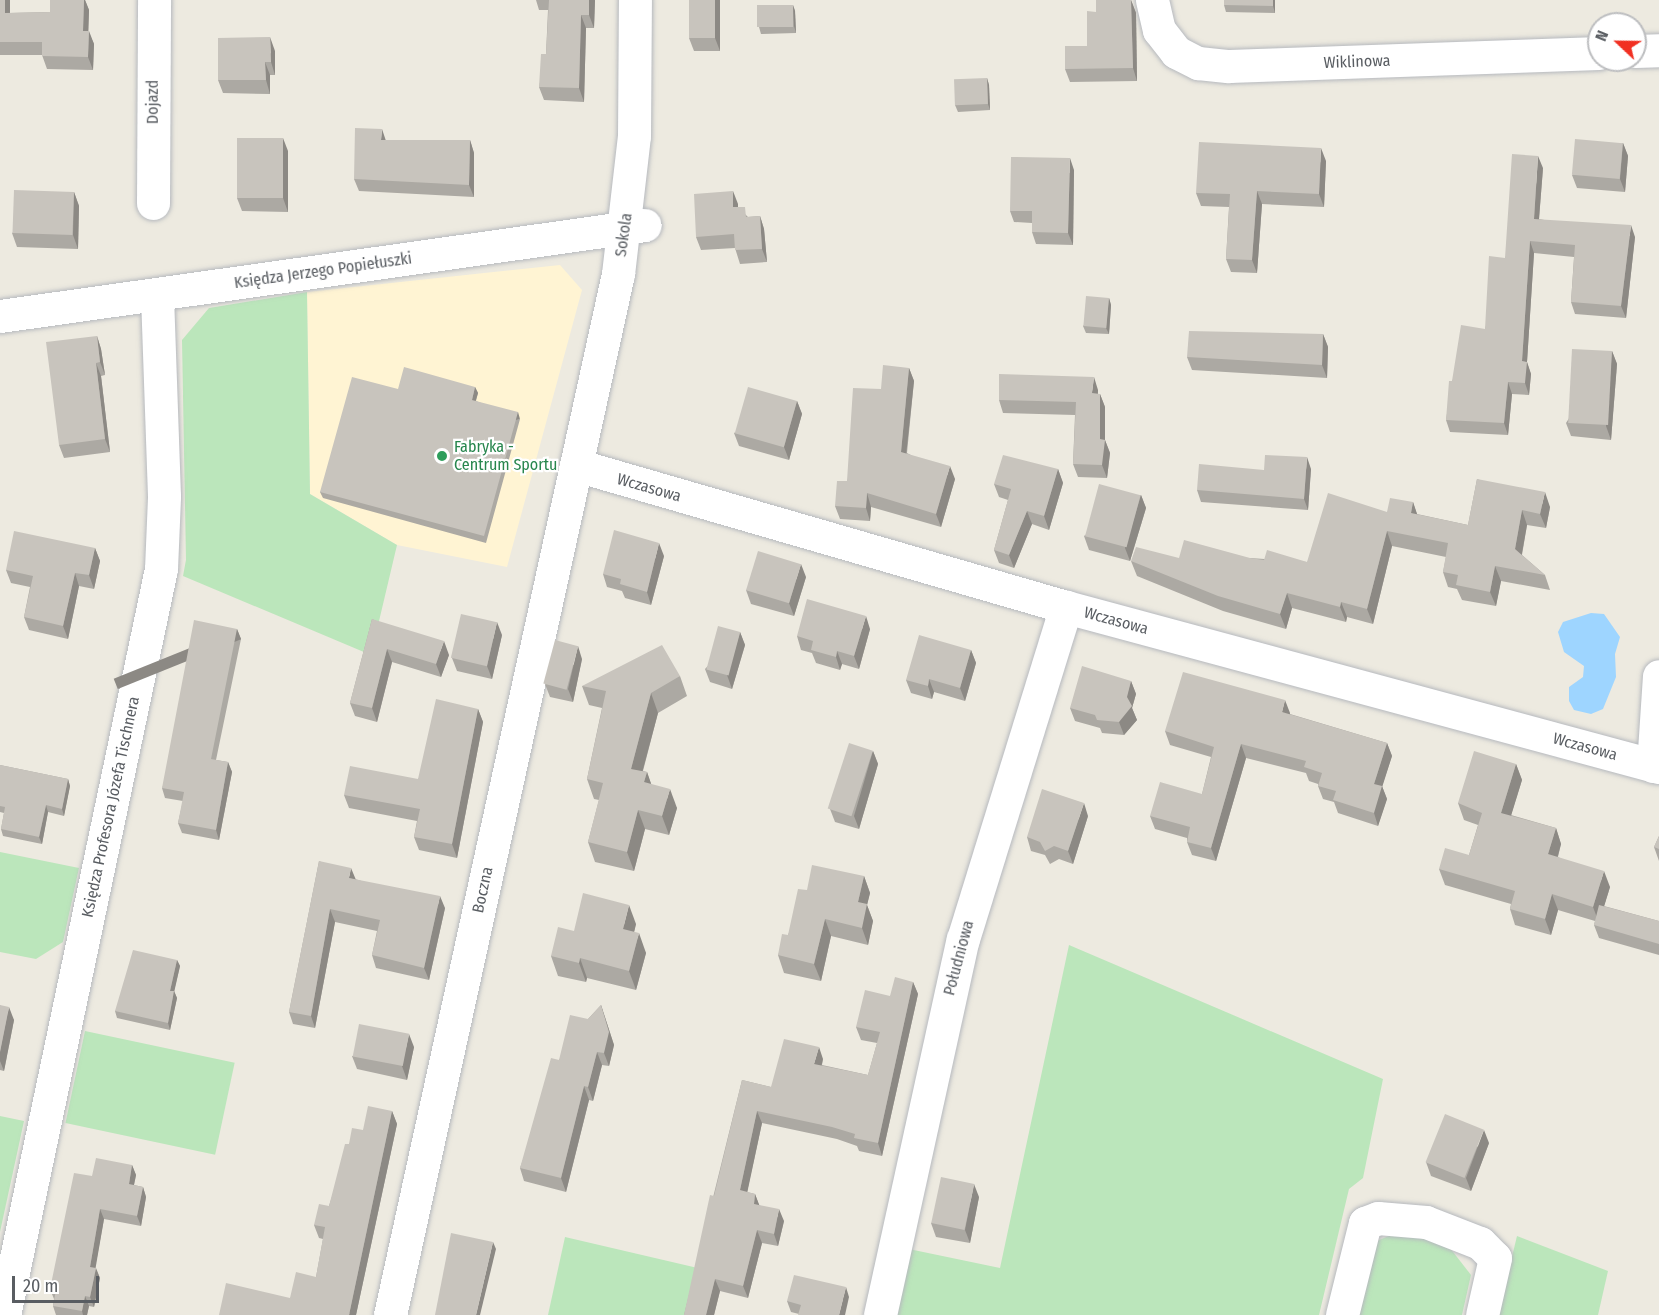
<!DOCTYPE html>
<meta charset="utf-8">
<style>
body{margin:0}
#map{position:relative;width:1659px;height:1315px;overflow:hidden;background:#edeae0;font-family:"Fira Sans Condensed",sans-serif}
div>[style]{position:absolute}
.commercial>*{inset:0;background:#fff4d3}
.green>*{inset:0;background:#bbe6bb;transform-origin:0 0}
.water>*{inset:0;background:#9ed5ff}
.roads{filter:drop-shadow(0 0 2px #b6b9be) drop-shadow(0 0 2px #b6b9be)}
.minor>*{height:33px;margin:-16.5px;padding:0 16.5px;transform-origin:16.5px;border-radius:16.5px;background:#fff}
.wall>*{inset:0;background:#aca9a3}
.shaded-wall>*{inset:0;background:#8c8984;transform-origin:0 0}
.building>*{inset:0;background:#c8c4bd;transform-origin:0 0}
.dots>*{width:16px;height:16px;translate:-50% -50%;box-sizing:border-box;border:3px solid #fff;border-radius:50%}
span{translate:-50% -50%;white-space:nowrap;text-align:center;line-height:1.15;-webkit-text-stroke:4.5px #fff;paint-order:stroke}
.street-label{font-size:16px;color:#595d62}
.leisure-label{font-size:16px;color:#27864d}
.left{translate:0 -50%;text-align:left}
.north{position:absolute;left:1587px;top:12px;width:60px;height:60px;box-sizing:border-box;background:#fff;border:2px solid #bdbec0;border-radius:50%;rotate:292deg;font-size:16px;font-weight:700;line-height:24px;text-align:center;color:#595d62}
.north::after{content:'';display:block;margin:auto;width:21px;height:27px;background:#f13022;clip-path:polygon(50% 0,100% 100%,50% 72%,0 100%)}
.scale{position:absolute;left:12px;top:1276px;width:87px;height:27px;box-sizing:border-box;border:3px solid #595d62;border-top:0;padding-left:8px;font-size:18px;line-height:21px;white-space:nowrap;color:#595d62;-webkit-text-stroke:4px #fff;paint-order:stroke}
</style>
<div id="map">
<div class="commercial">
<div style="clip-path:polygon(560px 265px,582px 290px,507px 567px,397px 545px,310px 494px,307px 292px)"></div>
</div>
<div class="green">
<div style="clip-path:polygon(307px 292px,310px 494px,397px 545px,371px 655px,183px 576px,186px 560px,182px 340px,209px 308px)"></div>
<div style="clip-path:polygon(0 852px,79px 868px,63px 942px,36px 959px,0 952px)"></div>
<div style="clip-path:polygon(1069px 945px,1383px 1079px,1363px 1178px,1349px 1189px,1319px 1315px,891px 1315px,904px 1248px,1000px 1268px)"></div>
<div style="left:85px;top:1031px;width:153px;height:94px;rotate:12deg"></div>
<div style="clip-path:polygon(0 1116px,24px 1121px,0 1232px)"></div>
<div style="clip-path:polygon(1403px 1230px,1450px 1248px,1471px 1275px,1462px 1315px,1354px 1315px,1372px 1243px)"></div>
<div style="clip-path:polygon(1517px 1236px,1608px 1271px,1598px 1315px,1498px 1315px)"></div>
<div style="clip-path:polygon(565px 1237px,702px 1269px,692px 1315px,548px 1315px)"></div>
</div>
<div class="water">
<div style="clip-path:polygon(1591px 613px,1604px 614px,1620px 637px,1615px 654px,1616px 677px,1603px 709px,1591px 714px,1574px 710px,1569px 701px,1569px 687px,1583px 677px,1584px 666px,1564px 652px,1558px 632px,1563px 622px)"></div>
</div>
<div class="roads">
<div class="minor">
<div style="left:1152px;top:0;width:31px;rotate:77deg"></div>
<div style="left:1159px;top:30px;width:28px;rotate:52deg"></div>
<div style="left:1176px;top:52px;width:25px;rotate:27deg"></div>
<div style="left:1198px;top:63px;width:31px;rotate:6deg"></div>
<div style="left:1229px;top:66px;width:370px;rotate:-2deg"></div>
<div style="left:1635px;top:51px;width:24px;rotate:-2deg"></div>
<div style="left:153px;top:203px;width:203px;rotate:-89.7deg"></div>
<div style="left:0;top:316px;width:651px;rotate:-8.03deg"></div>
<div style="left:576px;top:465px;width:510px;rotate:16.16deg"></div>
<div style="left:1066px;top:607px;width:614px;rotate:15.1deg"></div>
<div style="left:1653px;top:766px;width:90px;rotate:-86.2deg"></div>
<div style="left:4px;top:1315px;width:762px;rotate:-78.12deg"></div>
<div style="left:161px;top:569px;width:73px;rotate:-87.6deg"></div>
<div style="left:164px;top:496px;width:202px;rotate:-92deg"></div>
<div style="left:390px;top:1315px;width:1066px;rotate:-77.65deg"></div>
<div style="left:618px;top:274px;width:139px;rotate:-83.4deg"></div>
<div style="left:634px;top:136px;width:136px;rotate:-89.6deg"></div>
<div style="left:880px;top:1315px;width:385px;rotate:-77.6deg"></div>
<div style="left:963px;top:939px;width:348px;rotate:-72.8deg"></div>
<div style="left:1342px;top:1315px;width:95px;rotate:-76deg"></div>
<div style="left:1365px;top:1223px;width:14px;rotate:-21deg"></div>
<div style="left:1378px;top:1218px;width:48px;rotate:4.8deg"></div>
<div style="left:1426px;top:1222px;width:58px;rotate:21.3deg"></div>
<div style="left:1480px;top:1243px;width:21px;rotate:45deg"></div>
<div style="left:1495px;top:1258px;width:58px;rotate:102.8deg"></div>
</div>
</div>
<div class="wall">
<div style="clip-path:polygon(0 0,10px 13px,50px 12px,50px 0,85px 0,89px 10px,88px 31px,94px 44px,93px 70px,47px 69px,42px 55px,0 55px)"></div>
<div style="clip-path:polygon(536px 0,595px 0,594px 28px,586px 28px,584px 102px,544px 100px,539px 87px,546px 54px,548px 10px,539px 10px)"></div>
<div style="clip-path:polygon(720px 0,720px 51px,694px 51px,689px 38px)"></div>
<div style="clip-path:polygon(1131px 0,1136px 13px,1137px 81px,1070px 82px,1065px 69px)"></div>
<div style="clip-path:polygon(1275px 0,1275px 13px,1226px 12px,1224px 5px)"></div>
<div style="clip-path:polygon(793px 5px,795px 11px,796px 33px,761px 34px,759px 27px)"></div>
<div style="clip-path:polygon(275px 51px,275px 75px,270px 75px,270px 94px,223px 93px,218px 80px)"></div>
<div style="clip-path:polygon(987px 78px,989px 85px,990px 110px,958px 112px,955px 105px)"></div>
<div style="clip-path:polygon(386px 140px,470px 140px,474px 153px,474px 197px,359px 191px,354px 179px)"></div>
<div style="clip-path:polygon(1623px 143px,1628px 156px,1625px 192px,1577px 188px,1572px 175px)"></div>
<div style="clip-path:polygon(288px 151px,288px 212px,242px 211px,237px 198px)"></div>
<div style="clip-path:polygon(1326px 161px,1324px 207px,1262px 204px,1257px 273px,1231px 272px,1226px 259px,1229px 207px,1201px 206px,1196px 193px)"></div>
<div style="clip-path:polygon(1543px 168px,1539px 219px,1635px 237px,1626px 318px,1575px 314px,1571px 302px,1574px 257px,1534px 253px,1527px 362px,1531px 374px,1529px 395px,1512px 394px,1508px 435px,1450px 432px,1446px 420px,1452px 381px,1485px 329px,1505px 258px)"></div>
<div style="clip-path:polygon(1074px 170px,1073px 245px,1036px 244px,1032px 232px,1032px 223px,1014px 222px,1010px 211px)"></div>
<div style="clip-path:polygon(74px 192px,79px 206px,78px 249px,17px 247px,12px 233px)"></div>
<div style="clip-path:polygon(738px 204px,738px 207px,748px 217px,760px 216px,764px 229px,767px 262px,740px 264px,735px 248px,701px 250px,696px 237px)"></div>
<div style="clip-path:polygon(1109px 298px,1111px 305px,1109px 334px,1086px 333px,1083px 326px)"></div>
<div style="clip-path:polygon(1323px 334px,1328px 347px,1327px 378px,1192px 370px,1187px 357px)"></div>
<div style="clip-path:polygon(97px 336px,101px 349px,105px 375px,101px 376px,110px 452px,64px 458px,59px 445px)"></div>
<div style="clip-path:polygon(1612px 351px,1617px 364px,1611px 440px,1571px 436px,1566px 423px)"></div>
<div style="clip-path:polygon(909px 368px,914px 381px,907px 453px,955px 479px,941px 527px,871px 507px,870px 521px,840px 519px,835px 506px,847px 481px,881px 389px)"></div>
<div style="clip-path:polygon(475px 387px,478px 393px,476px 401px,520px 419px,486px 543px,323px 498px,320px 492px,398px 389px)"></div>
<div style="clip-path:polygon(1098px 390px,1098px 394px,1100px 394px,1105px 407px,1105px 440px,1110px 453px,1107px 478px,1078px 477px,1073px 464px,1075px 415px,1003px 413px,999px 400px)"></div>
<div style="clip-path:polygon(797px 401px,802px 414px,789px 460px,739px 446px,734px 433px)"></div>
<div style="clip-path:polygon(1058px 469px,1063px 483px,1049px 530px,1032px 524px,1014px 568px,999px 563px,994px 550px,1008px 500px,999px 497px,994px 484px)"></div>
<div style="clip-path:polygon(1311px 469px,1308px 510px,1201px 502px,1197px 490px,1264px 470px)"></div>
<div style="clip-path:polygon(1477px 479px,1550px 507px,1546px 528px,1527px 525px,1522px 555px,1545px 575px,1550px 590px,1501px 581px,1496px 606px,1462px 600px,1457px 589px,1448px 587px,1443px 572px,1446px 557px,1392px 546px,1373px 624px,1347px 617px,1346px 622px,1292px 608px,1286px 629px,1223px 611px,1137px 576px,1131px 561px,1179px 558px,1250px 558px,1307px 562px,1387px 512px,1413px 502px,1417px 514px,1468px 525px)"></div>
<div style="clip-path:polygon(1141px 495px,1146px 508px,1130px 561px,1089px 550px,1084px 536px)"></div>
<div style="clip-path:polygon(95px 548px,100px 561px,94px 589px,79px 586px,68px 639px,29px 630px,24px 617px,30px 587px,11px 583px,6px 570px)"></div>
<div style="clip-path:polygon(664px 556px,651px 605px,625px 598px,622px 591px,607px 587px,603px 574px)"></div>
<div style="clip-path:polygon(806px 577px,794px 616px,751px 604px,746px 590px)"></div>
<div style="clip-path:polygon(372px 619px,449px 655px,441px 677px,392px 662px,377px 722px,355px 716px,350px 703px)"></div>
<div style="clip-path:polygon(237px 629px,241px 639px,216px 760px,228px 762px,232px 772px,219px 840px,182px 833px,178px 823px,183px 801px,165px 798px,162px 788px)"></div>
<div style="clip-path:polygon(870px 629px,859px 669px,842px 664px,840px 670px,816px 663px,812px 653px,801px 650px,797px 636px)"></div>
<div style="clip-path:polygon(740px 632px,745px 645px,732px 689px,710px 682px,705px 669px)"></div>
<div style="clip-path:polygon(502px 635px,492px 679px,457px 671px,452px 658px)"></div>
<div style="clip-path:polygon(971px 650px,976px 663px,965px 701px,934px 692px,932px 699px,911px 693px,906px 680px)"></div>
<div style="clip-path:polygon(582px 659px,573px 702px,550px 697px,545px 684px)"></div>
<div style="clip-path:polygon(680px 676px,687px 696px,658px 713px,643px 771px,647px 772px,651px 784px,677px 808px,669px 835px,645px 829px,634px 871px,595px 862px,588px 842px,599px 800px,594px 799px,587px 779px,602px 708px,589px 705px,582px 686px)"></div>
<div style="clip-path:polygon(1131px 681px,1136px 694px,1132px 708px,1137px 720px,1124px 735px,1102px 733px,1100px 728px,1075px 721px,1070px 708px)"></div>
<div style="clip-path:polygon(478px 709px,483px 722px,457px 858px,419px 850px,414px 837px,417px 821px,349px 808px,344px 795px,418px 779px)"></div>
<div style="clip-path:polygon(1290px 713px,1290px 714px,1387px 743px,1392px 756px,1382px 786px,1387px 799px,1378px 826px,1338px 813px,1334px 802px,1323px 799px,1318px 786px,1318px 784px,1309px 781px,1306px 773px,1246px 758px,1216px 861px,1192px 855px,1187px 842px,1187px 838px,1155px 829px,1150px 816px,1202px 794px,1211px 757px,1170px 745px,1165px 731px)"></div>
<div style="clip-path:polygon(873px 751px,878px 764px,859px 829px,835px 822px,830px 809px)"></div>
<div style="clip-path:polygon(1516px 764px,1522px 780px,1511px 815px,1556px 828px,1561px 844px,1558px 857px,1610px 887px,1604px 906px,1659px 921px,1659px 955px,1599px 938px,1594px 925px,1595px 921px,1558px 910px,1551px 935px,1515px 925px,1510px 909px,1511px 904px,1445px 885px,1439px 869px,1469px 855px,1478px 825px,1464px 820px,1458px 803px)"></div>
<div style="clip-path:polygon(0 765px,68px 779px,70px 786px,64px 816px,48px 812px,42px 844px,3px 836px,1px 829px,4px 813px,0 812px)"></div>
<div style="clip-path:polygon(1088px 816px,1073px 864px,1059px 859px,1050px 864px,1045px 855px,1031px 851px,1027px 837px)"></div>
<div style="clip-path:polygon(1659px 836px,1659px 861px,1654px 847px)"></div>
<div style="clip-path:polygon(319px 861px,355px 879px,445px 908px,429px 980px,376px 968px,372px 955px,377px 931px,335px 922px,315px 1028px,293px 1024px,289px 1012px)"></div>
<div style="clip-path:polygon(864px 876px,870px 893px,867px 905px,873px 921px,868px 945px,831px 936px,821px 981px,784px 973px,778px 955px,788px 935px,807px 890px)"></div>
<div style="clip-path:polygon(636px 924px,634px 932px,646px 953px,636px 990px,587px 978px,586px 982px,558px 976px,551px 956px,574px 931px)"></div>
<div style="clip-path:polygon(177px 960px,180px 966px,174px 991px,177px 998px,170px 1030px,117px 1018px,115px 1011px)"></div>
<div style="clip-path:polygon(913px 982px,918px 994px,882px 1156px,859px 1151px,857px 1146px,837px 1139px,762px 1123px,747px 1192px,755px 1194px,759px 1205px,784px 1221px,778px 1246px,762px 1243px,748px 1298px,720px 1291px,714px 1315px,684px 1315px,742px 1080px,771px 1087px,823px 1059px,822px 1065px,868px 1075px,877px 1043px,861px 1040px,856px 1027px,890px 996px)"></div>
<div style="clip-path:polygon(0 1005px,14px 1020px,4px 1071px,0 1070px)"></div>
<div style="clip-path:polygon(601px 1005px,614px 1045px,609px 1066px,602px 1065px,593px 1101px,589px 1100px,566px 1192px,524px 1181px,520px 1168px,559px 1060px,588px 1019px)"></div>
<div style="clip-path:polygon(414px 1047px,407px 1080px,357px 1069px,352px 1056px)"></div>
<div style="clip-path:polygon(392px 1111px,397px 1124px,356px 1315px,290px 1298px,316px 1277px,323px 1239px,319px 1238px,314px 1225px,329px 1206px,349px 1144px,363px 1130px)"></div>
<div style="clip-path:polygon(1489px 1143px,1471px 1191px,1431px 1176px,1426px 1162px)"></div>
<div style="clip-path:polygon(132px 1165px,136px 1175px,134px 1185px,143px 1187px,146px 1197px,141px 1226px,104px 1219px,95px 1268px,100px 1278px,94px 1307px,89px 1306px,87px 1315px,56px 1315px,53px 1306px,54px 1299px,50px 1289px,92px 1176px)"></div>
<div style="clip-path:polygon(979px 1197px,970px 1243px,936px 1237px,931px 1223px)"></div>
<div style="clip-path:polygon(849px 1297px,799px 1314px,791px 1312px,787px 1301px)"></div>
</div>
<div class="shaded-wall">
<div style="clip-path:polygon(5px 0,10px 0,10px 26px,5px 13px)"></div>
<div style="clip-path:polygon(84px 0,85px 0,89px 10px,88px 44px,83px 31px)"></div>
<div style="clip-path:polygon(589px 0,595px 0,594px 28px,589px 15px)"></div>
<div style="clip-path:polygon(715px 0,720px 0,720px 51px,715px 38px)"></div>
<div style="clip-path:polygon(1131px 0,1136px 13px,1137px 81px,1133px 68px)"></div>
<div style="clip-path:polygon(1273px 0,1275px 0,1275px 13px,1273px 6px)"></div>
<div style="clip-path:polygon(793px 5px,795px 11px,796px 33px,794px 26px)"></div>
<div style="clip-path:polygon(581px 15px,586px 28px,584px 102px,579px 88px)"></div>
<div style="clip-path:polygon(89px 31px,94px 44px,93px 70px,88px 57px)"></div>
<div style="clip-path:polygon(270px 37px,275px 51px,275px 75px,271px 62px)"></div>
<div style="clip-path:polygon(265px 62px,270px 75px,270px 94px,266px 80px)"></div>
<div style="clip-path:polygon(987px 78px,989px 85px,990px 110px,988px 104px)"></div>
<div style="clip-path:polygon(382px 129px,386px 141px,381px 140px)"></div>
<div style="clip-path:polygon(283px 138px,288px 151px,288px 212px,283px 198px)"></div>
<div style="clip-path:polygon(470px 140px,474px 153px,474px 197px,469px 185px)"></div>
<div style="clip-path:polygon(1623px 143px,1628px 156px,1625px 192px,1620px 179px)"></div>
<div style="clip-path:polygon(1321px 148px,1326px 161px,1324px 207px,1319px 194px)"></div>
<div style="clip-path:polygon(1538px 156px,1543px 168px,1538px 231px,1534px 219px)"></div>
<div style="clip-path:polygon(1070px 158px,1074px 170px,1073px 245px,1068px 233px)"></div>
<div style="clip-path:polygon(733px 191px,738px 204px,738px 220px,733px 207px)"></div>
<div style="clip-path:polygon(1257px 191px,1262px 204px,1257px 273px,1252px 260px)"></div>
<div style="clip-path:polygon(74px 192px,79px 206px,78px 249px,73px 235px)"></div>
<div style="clip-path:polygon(760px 216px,764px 229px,767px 262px,762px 249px)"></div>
<div style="clip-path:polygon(1631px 225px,1635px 237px,1626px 318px,1621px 306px)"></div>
<div style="clip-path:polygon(1530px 241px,1534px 253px,1527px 362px,1531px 374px,1529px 395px,1525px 383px,1522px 361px)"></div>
<div style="clip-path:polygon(1109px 298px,1111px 305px,1109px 334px,1106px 328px)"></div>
<div style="clip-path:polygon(1323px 334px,1328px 347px,1327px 378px,1322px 365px)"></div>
<div style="clip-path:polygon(97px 336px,101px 349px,105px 375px,100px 362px)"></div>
<div style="clip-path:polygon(1612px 351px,1617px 364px,1611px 440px,1606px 426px)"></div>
<div style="clip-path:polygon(96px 363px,101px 376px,110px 452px,105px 439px)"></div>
<div style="clip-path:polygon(909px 368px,914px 381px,905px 465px,901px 452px)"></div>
<div style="clip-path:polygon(1094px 377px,1098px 390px,1097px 406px,1092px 393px)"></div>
<div style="clip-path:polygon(1508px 382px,1512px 394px,1508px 435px,1504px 423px)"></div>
<div style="clip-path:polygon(475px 387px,478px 393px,474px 406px,472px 400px)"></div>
<div style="clip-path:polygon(1100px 394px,1105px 407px,1105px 440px,1110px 453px,1107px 478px,1102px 465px,1100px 439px)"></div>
<div style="clip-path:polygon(797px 401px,802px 414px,789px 460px,784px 447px)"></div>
<div style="left:518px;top:412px;width:7px;height:129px;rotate:74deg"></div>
<div style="clip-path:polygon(1307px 457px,1311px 469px,1308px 510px,1304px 499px)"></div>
<div style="clip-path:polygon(950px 466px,955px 479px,941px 527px,936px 514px)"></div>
<div style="clip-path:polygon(1058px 469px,1063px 483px,1049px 530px,1044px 516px)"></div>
<div style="clip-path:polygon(1545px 492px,1550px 507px,1546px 528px,1540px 514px)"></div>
<div style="clip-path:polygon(867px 493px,871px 507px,870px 521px,866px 508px)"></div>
<div style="clip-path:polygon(1141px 495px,1146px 508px,1130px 561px,1125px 548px)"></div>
<div style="clip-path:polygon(1413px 502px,1418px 517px,1411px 513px)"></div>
<div style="clip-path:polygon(1522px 510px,1527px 525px,1520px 564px,1515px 549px)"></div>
<div style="clip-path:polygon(1027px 511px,1032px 524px,1014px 568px,1009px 555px)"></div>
<div style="clip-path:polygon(1387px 531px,1392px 546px,1373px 624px,1367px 609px)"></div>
<div style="clip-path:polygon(659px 543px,664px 556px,651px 605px,647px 592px)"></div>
<div style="clip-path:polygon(95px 548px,100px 561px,94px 589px,89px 575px)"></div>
<div style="clip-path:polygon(801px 564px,806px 577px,794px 616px,789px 603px)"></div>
<div style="clip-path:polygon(1495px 566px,1501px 581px,1496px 606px,1490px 592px)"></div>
<div style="clip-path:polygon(75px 573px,79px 586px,68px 639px,63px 626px)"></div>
<div style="clip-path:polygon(1287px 593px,1292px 608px,1286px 629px,1280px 614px)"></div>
<div style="clip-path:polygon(1341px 602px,1347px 617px,1346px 622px,1340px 607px)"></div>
<div style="clip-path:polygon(866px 616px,870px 629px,859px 669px,854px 656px)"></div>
<div style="clip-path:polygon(497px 622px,502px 635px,492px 679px,487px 666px)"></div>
<div style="left:237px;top:629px;width:11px;height:133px;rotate:68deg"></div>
<div style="clip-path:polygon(740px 632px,745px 645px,732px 689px,727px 675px)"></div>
<div style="clip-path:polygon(444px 641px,449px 655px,441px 677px,436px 664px)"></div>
<div style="clip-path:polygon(578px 646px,582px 659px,573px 702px,568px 689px)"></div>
<div style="clip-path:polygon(387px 649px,392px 662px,377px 722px,372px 708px)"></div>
<div style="clip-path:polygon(971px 650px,976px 663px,965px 701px,960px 688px)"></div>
<div style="clip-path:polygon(837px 651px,842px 664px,840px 670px,836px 657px)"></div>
<div style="clip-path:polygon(929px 679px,934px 692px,932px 699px,928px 686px)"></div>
<div style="clip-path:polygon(1131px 681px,1136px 694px,1132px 708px,1137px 720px,1124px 735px,1119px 722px)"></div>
<div style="clip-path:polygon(651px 693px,658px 713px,638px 788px,631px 769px)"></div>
<div style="clip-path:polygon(1285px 700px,1290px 713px,1287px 725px,1282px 712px)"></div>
<div style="clip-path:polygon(478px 709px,483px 722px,457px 858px,452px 844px)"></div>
<div style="clip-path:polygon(1387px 743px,1392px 756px,1379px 797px,1382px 786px,1387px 799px,1378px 826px,1374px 813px,1374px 784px)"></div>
<div style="clip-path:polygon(1241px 744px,1246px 758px,1216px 861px,1211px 848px)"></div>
<div style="clip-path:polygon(873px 751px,878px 764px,859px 829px,854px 816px)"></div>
<div style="clip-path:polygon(228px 762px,232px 772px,219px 840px,216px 830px)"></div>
<div style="clip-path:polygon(1516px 764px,1522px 780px,1507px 829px,1501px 813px)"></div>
<div style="clip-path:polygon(647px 772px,654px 792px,644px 782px)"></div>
<div style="clip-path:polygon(68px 779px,70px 786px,64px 816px,62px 809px)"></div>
<div style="clip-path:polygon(670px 789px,677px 808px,669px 835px,662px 816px)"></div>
<div style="clip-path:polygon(1084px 803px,1088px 816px,1073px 864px,1068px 851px)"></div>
<div style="clip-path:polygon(46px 805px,48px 812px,42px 844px,39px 837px)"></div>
<div style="clip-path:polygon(638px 810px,645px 829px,634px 871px,627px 852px)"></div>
<div style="clip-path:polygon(1556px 828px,1561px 844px,1554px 870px,1548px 854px)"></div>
<div style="clip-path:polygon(351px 868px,356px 880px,349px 878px)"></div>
<div style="clip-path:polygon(1604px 871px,1610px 887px,1599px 923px,1593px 907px)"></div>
<div style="clip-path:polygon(864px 876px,870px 893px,867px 905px,873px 921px,868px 945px,862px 928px,858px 902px)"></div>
<div style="clip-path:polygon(1552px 894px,1558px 910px,1551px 935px,1545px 919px)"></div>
<div style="clip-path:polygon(440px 896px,445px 908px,429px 980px,424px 968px)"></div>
<div style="clip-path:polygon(629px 905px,636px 924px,630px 949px,623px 929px)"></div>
<div style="clip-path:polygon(330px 909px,335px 922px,315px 1028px,311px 1016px)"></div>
<div style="clip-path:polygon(825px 919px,831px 936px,821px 981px,814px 964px)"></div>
<div style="clip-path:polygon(639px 933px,646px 953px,636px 990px,629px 971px)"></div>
<div style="clip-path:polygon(580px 958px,587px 978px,586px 982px,579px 963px)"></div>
<div style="clip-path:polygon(177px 960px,180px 966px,173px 997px,170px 991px)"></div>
<div style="clip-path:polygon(913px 982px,918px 994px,882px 1156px,878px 1143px)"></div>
<div style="clip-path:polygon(174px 991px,177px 998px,170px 1030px,168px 1023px)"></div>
<div style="clip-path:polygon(601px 1005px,614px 1045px,609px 1066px,604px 1053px)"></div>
<div style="clip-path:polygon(9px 1007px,14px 1020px,4px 1071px,0 1061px,0 1052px)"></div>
<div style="clip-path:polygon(409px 1034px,414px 1047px,407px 1080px,402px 1066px)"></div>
<div style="clip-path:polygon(819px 1047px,823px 1059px,819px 1076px,814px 1064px)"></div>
<div style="clip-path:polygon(597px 1052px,602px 1065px,593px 1101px,588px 1087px)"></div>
<div style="clip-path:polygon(584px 1086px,589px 1100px,566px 1192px,561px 1178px)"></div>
<div style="clip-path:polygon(392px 1111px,397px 1124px,356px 1315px,349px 1315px)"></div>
<div style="clip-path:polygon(757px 1111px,762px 1123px,745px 1203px,740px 1190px)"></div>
<div style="clip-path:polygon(1484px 1130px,1489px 1143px,1471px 1191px,1466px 1178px)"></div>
<div style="clip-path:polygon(132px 1165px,136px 1175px,132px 1194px,129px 1184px)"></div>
<div style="clip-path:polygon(974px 1184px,979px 1197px,970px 1243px,965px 1230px)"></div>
<div style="clip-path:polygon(143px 1187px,146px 1197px,141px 1226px,137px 1216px)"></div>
<div style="clip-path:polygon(755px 1194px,760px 1207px,754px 1204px)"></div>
<div style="clip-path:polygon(100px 1209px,104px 1219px,94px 1277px,90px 1267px)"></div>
<div style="clip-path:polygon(779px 1209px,784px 1221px,778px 1246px,774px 1234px)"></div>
<div style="clip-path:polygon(757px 1230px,762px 1243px,748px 1298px,743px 1286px)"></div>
<div style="clip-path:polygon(493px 1242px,496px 1249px,480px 1315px,476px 1315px)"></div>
<div style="clip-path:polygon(96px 1268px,100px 1278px,94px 1307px,90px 1297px)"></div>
<div style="clip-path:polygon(715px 1279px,720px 1291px,714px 1315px,706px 1315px)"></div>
<div style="clip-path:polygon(846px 1287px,849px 1297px,845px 1315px,839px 1315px)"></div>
<div style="clip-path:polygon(85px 1296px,89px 1306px,87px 1315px,83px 1315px,82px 1311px)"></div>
</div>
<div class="building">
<div style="clip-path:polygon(0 0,5px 0,5px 13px,50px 12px,50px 0,84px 0,83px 31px,89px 31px,88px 57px,42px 56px,42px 42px,0 42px)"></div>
<div style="clip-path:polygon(549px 0,589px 0,589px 15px,581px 15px,579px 88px,539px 87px,541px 54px,546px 54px)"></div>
<div style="left:689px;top:0;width:26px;height:38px"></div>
<div style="clip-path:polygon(1096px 0,1131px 0,1133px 68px,1065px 69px,1065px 46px,1087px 46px,1087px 11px,1096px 12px)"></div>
<div style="clip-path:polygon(1224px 0,1273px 0,1273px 6px,1224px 5px)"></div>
<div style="left:757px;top:5px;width:36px;height:22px"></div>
<div style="clip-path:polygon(270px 37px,271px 62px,265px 62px,266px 80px,218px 80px,218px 38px)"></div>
<div style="left:987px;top:78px;width:26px;height:33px;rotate:88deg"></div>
<div style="clip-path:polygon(355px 128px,382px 129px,381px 140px,470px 140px,469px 185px,354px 179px)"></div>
<div style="left:237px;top:138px;width:46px;height:60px"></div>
<div style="left:1575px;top:139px;width:48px;height:36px;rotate:5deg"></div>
<div style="clip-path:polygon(1199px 142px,1321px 148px,1319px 194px,1257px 191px,1252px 260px,1226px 259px,1230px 194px,1196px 193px)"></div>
<div style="clip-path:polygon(1512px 154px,1538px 156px,1534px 219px,1631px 225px,1621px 306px,1571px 302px,1575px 245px,1530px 241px,1522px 361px,1527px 362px,1525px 383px,1508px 382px,1504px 423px,1446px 420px,1449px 381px,1452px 381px,1461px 325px,1485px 329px,1489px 256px,1505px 258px)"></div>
<div style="clip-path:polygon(1011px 157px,1070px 158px,1068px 233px,1032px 232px,1032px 211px,1010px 211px)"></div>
<div style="left:14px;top:190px;width:60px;height:43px;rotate:2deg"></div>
<div style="clip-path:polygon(733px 191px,733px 207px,745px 207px,746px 217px,760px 216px,762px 249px,735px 250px,734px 234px,696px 237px,694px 194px)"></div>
<div style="left:1086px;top:296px;width:23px;height:30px;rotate:5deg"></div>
<div style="clip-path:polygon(1189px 331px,1323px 334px,1322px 365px,1187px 357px)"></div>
<div style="clip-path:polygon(97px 336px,100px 362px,96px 363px,105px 439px,59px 445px,46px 342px)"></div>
<div style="left:1572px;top:349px;width:40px;height:74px;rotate:3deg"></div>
<div style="clip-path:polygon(883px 365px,909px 368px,901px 452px,950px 466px,936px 514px,867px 493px,866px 508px,835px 506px,837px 481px,847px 481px,853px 388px,881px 389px)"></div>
<div style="clip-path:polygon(404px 367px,475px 387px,472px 400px,518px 412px,484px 536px,320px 492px,352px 377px,398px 389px)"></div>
<div style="clip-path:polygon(999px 374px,1094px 377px,1092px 393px,1100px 394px,1100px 439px,1105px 440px,1102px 465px,1073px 464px,1076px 402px,999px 400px)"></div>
<div style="left:748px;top:387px;width:51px;height:48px;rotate:16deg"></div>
<div style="clip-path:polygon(1003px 455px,1058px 469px,1044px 516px,1027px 511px,1009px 555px,994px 550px,1011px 489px,994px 484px)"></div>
<div style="clip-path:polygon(1265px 455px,1307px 457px,1304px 499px,1197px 490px,1199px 464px,1264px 470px)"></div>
<div style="clip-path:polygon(1477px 479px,1545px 492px,1540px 514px,1522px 510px,1515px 549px,1545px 575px,1495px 566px,1490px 592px,1456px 585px,1458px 575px,1443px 572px,1448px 543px,1387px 531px,1367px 609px,1341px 602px,1340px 607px,1287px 593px,1280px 614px,1218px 596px,1131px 561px,1136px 547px,1179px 558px,1184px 540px,1250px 558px,1264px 560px,1267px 550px,1307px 562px,1328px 493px,1387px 512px,1390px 498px,1413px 502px,1411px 513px,1468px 525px)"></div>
<div style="left:1099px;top:484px;width:43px;height:54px;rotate:15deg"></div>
<div style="clip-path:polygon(614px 530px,659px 543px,647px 592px,620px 584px,621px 579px,603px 574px)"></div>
<div style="clip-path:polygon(14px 531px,95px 548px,89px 575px,75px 573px,63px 626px,24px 617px,33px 576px,6px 570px)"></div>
<div style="left:758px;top:551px;width:45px;height:41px;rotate:17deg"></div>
<div style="clip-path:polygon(807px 599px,866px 616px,854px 656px,837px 651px,836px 657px,811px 650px,813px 641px,797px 636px)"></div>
<div style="left:461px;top:614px;width:37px;height:45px;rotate:13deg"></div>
<div style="clip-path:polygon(372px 619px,444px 641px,436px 664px,387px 649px,372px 708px,350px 703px)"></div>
<div style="clip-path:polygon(194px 620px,237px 629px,211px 759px,228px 762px,216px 830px,178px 823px,184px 792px,162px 788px)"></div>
<div style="left:718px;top:626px;width:23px;height:45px;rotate:15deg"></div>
<div style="clip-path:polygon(919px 635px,971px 650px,960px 688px,929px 679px,928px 686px,906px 680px)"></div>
<div style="left:555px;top:640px;width:24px;height:45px;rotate:15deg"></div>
<div style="clip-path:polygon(662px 645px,680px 676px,651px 693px,631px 769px,647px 772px,644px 782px,670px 789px,662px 816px,638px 810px,627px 852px,588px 842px,603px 783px,587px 779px,606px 691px,582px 686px)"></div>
<div style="clip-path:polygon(1082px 666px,1131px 681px,1127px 697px,1132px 706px,1119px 722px,1097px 720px,1095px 715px,1070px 708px)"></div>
<div style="clip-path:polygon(1183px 672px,1285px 700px,1282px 712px,1387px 743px,1374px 784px,1382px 786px,1374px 813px,1333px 800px,1336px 791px,1318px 786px,1322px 773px,1304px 767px,1306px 761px,1241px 744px,1211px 848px,1187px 842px,1190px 827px,1150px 816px,1160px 782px,1202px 794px,1214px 747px,1165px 731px)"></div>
<div style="clip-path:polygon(436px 699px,478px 709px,452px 844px,414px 837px,420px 809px,344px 795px,350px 766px,418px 779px)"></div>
<div style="left:849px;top:743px;width:25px;height:69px;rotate:18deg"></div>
<div style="clip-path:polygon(1474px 751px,1516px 764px,1501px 813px,1556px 828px,1548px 854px,1604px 871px,1593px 907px,1552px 894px,1545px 919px,1510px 909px,1515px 891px,1439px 869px,1445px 848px,1469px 855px,1482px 813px,1458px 803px)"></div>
<div style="clip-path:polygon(0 765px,68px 779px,62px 809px,46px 805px,39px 837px,1px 829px,5px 807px,0 806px)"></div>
<div style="clip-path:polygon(1042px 789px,1084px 803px,1068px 851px,1054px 846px,1045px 851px,1040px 842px,1027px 837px)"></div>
<div style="clip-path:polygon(1659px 836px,1659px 849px,1654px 847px)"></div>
<div style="clip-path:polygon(319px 861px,351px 868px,349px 878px,440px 896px,424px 968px,372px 955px,380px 920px,330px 909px,311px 1016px,289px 1012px)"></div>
<div style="clip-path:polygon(812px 865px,864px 876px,858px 902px,867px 904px,862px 928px,825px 919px,814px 964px,778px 955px,782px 934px,788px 935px,798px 889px,807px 890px)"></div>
<div style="clip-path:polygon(583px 893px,629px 905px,623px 929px,639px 933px,629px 971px,580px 958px,579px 963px,551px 956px,558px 927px,574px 931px)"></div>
<div style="clip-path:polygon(1599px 905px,1659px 921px,1659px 944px,1594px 925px)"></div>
<div style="clip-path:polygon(133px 950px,177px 960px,170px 991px,174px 991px,168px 1023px,115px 1011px)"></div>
<div style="clip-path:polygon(895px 977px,913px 982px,878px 1143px,854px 1138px,855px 1134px,832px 1127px,757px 1111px,740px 1190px,755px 1194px,754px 1204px,779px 1209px,774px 1234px,757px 1230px,743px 1286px,715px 1279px,706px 1315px,684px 1315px,710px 1195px,714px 1196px,742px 1080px,771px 1087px,784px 1039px,819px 1047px,814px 1064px,868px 1075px,880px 1032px,856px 1027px,865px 990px,890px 996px)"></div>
<div style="clip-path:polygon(0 1005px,9px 1007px,0 1052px)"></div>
<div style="clip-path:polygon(601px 1005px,609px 1032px,604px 1053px,597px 1052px,588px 1087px,584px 1086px,561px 1178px,520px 1168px,551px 1058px,559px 1060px,570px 1015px,588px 1019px)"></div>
<div style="left:359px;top:1024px;width:51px;height:33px;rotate:11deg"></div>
<div style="clip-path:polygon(368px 1106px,392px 1111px,349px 1315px,219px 1315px,226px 1283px,290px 1298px,296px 1272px,316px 1277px,325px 1227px,314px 1225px,319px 1204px,329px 1206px,345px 1144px,349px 1144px,352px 1128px,363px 1130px)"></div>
<div style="left:1445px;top:1114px;width:42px;height:52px;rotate:22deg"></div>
<div style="clip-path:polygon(96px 1158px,132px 1165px,129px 1184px,143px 1187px,137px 1216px,100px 1209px,90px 1267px,96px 1268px,90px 1297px,85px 1296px,82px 1311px,53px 1306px,56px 1290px,50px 1289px,74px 1173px,92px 1176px)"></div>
<div style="left:941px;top:1177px;width:34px;height:47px;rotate:12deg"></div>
<div style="clip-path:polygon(451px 1233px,493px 1242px,476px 1315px,435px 1315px)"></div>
<div style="clip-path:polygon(794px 1275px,846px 1287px,839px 1315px,798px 1315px,801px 1305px,787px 1301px)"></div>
</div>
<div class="dots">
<div style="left:442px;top:456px;background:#2e9e5b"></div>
</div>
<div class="street-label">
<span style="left:1357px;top:62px;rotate:-2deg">Wiklinowa</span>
<span style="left:153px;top:102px;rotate:-90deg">Dojazd</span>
<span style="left:624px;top:235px;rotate:-82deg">Sokola</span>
<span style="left:323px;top:271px;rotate:-8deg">Księdza Jerzego Popiełuszki</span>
<span style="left:649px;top:488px;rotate:16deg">Wczasowa</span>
<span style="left:1116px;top:621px;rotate:15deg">Wczasowa</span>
<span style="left:1585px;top:747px;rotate:15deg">Wczasowa</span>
<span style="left:111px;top:807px;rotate:-78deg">Księdza Profesora Józefa Tischnera</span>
<span style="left:483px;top:890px;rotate:-78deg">Boczna</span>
<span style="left:959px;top:958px;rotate:-75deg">Południowa</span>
</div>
<div class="leisure-label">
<span class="left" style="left:454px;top:456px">Fabryka -<br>Centrum Sportu</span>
</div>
<div class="north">N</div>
<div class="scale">20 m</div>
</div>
